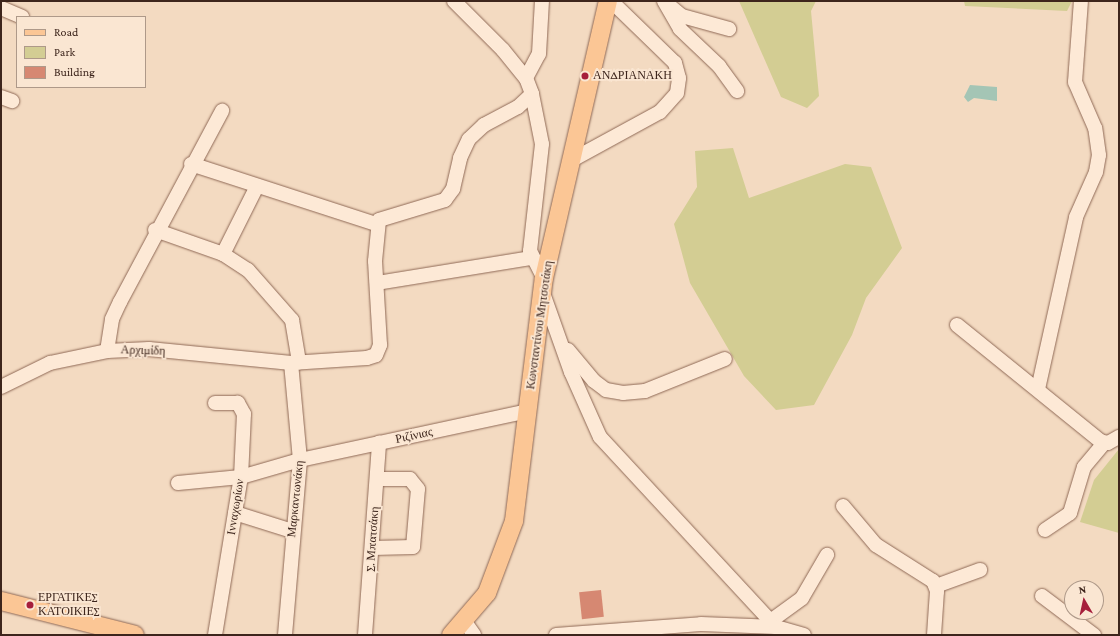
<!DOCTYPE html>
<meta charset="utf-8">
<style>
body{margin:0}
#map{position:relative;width:1120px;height:636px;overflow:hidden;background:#f3dac1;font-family:"Crimson Pro",serif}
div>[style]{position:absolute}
.green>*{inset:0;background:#d3cd93}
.water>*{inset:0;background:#a4c5b5}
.building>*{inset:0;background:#d68872;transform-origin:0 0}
.roads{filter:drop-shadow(0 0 1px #8f6956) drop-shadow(0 0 1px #8f6956)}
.minor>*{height:14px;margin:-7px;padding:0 7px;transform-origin:7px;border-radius:7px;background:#fde9d6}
.major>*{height:18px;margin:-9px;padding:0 9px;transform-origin:9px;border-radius:9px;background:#fbc695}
.dots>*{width:11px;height:11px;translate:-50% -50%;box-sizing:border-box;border:2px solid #fae6d2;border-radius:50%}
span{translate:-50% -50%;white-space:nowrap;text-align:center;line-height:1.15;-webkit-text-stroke:3.5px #fae6d2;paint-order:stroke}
.poi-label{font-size:12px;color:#3d251c}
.left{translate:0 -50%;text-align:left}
.street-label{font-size:12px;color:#3d251c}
.frame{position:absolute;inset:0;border:2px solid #3d251c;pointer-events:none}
.legend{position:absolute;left:16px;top:16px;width:130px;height:72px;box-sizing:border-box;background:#fae6d2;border:1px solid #ae9989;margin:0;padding:5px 7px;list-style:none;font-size:12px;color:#3d251c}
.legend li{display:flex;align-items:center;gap:8px;height:20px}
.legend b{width:20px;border:1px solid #ae9989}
.north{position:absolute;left:1064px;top:580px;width:40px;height:40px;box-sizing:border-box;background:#fae6d2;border:1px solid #ae9989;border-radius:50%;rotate:351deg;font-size:11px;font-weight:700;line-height:16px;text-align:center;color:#3d251c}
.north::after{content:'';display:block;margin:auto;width:14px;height:18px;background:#a61e3b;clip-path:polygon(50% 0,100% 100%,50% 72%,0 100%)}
</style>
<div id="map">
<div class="green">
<div style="clip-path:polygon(739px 1px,816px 1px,811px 11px,819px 96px,807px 108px,781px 97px)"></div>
<div style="clip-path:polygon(964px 1px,1072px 1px,1067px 11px,965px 6px)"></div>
<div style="clip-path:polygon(733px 148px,749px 198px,845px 164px,871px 167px,902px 248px,866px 298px,852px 335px,814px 405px,776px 410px,744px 376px,690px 283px,674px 224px,697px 187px,695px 151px)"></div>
<div style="clip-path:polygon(1119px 449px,1119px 533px,1080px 522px,1094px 480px)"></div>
</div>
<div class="water">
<div style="clip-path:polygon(970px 85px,997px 87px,997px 101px,974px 98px,968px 102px,964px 97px)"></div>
</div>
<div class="building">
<div style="left:601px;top:590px;width:27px;height:22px;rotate:84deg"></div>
</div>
<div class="roads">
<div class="minor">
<div style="left:454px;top:1px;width:69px;rotate:45deg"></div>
<div style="left:503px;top:50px;width:36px;rotate:51deg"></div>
<div style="left:526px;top:78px;width:17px;rotate:69deg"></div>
<div style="left:532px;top:94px;width:51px;rotate:78.7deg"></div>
<div style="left:542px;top:144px;width:108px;rotate:96.4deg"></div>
<div style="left:530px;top:251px;width:30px;rotate:63deg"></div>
<div style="left:664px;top:1px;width:32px;rotate:60deg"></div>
<div style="left:680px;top:29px;width:54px;rotate:43.5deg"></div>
<div style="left:719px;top:66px;width:31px;rotate:54deg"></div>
<div style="left:670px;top:6px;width:16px;rotate:40deg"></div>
<div style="left:682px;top:16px;width:49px;rotate:15.5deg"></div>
<div style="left:1px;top:8px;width:23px;rotate:23deg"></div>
<div style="left:526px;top:78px;width:27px;rotate:-62deg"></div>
<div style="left:539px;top:54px;width:53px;rotate:-86.8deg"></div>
<div style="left:1px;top:97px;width:12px;rotate:20deg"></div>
<div style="left:570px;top:161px;width:102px;rotate:-28.6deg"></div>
<div style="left:660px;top:112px;width:25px;rotate:-48deg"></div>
<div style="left:677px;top:93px;width:15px;rotate:-82deg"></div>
<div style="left:679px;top:78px;width:16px;rotate:-105deg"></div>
<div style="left:675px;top:63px;width:89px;rotate:-135.9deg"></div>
<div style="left:191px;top:164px;width:194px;rotate:18deg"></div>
<div style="left:155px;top:230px;width:72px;rotate:19.4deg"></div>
<div style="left:223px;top:254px;width:30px;rotate:33deg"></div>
<div style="left:248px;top:270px;width:67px;rotate:48.7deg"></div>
<div style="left:292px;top:320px;width:43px;rotate:80.5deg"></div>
<div style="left:223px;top:254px;width:76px;rotate:-63.4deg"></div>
<div style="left:377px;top:283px;width:156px;rotate:-9.2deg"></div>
<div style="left:543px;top:293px;width:84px;rotate:70.5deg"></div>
<div style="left:571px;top:372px;width:71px;rotate:66deg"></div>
<div style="left:600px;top:437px;width:259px;rotate:47.2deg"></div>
<div style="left:957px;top:325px;width:184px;rotate:39deg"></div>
<div style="left:1100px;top:441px;width:8px;rotate:14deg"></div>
<div style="left:1108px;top:443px;width:13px;rotate:-29deg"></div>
<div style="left:568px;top:350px;width:40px;rotate:50deg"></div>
<div style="left:594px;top:381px;width:15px;rotate:37deg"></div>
<div style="left:606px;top:390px;width:17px;rotate:10deg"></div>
<div style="left:623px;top:393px;width:22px;rotate:-5deg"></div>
<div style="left:645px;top:391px;width:86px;rotate:-21.8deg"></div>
<div style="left:107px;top:351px;width:32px;rotate:-81deg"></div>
<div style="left:112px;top:319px;width:19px;rotate:-65deg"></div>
<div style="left:120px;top:302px;width:217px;rotate:-61.9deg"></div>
<div style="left:1px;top:387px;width:55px;rotate:-26.1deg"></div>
<div style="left:50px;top:363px;width:58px;rotate:-11.9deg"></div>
<div style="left:107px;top:351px;width:42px;rotate:-2.7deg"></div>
<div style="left:149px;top:349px;width:143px;rotate:5.6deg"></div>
<div style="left:291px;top:363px;width:76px;rotate:-3.8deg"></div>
<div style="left:367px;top:358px;width:9px;rotate:-18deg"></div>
<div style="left:376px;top:355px;width:11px;rotate:-68deg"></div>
<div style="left:380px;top:345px;width:84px;rotate:-93.4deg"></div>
<div style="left:375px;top:261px;width:41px;rotate:-84.4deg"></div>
<div style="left:379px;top:220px;width:69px;rotate:-16.9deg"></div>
<div style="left:445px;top:200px;width:14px;rotate:-54deg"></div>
<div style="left:453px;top:189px;width:32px;rotate:-77deg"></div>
<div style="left:460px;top:158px;width:21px;rotate:-65deg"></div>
<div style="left:469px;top:139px;width:21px;rotate:-43deg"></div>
<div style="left:484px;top:125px;width:38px;rotate:-28deg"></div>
<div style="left:518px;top:107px;width:19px;rotate:-43deg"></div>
<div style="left:1038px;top:389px;width:176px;rotate:-77.5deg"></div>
<div style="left:1076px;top:217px;width:49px;rotate:-66deg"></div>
<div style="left:1096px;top:172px;width:17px;rotate:-80deg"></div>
<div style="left:1099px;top:155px;width:27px;rotate:-98deg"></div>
<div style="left:1095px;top:128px;width:50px;rotate:-113.5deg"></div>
<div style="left:1075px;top:82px;width:81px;rotate:-85.8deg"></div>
<div style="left:178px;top:483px;width:63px;rotate:-5.4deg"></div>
<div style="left:241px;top:477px;width:61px;rotate:-16.1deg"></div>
<div style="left:300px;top:460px;width:234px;rotate:-12.1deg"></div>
<div style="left:843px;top:506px;width:51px;rotate:49.8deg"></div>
<div style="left:876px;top:545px;width:67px;rotate:32.3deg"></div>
<div style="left:933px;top:581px;width:11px;rotate:68deg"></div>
<div style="left:937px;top:591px;width:44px;rotate:93.9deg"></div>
<div style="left:235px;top:513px;width:60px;rotate:17.5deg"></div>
<div style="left:1045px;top:530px;width:30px;rotate:-34deg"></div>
<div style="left:1070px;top:513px;width:48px;rotate:-73.1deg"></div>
<div style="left:1084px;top:467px;width:31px;rotate:-50deg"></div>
<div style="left:373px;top:548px;width:40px;rotate:-1.4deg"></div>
<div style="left:413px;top:547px;width:58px;rotate:-85.1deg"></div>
<div style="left:418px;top:489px;width:13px;rotate:-129deg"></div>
<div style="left:410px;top:479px;width:33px;rotate:180deg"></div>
<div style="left:936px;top:586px;width:47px;rotate:-20deg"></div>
<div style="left:1042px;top:596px;width:65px;rotate:36.9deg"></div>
<div style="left:772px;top:620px;width:37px;rotate:-36deg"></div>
<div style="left:802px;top:598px;width:50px;rotate:-59.8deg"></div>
<div style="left:465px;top:622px;width:16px;rotate:55deg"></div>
<div style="left:215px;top:635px;width:160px;rotate:-80.7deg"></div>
<div style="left:241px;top:477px;width:63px;rotate:-87.3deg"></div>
<div style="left:244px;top:414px;width:13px;rotate:-119deg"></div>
<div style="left:238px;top:403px;width:23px;rotate:180deg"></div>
<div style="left:285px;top:635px;width:176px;rotate:-85.1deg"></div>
<div style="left:300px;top:460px;width:97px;rotate:-95.3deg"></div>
<div style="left:365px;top:635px;width:193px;rotate:-85.8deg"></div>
<div style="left:556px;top:635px;width:145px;rotate:-4.3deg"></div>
<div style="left:701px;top:624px;width:75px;rotate:2.3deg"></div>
<div style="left:776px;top:627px;width:29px;rotate:16deg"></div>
</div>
<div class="major">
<div style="left:1px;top:601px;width:138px;rotate:14.2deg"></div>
<div style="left:451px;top:635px;width:55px;rotate:-49.4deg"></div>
<div style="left:487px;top:593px;width:77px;rotate:-69.4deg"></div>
<div style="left:514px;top:521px;width:245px;rotate:-83deg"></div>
<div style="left:544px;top:278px;width:284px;rotate:-77deg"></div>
</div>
</div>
<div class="dots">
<div style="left:585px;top:76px;background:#a61e3b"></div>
<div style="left:30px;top:605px;background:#a61e3b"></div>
</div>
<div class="poi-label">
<span class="left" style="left:593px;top:76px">ΑΝΔΡΙΑΝΑΚΗ</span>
<span class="left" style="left:38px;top:605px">ΕΡΓΑΤΙΚΕΣ<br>ΚΑΤΟΙΚΙΕΣ</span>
</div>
<div class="street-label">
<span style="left:540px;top:325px;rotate:-82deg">Κωνσταντίνου Μητσοτάκη</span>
<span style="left:143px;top:351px;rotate:2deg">Αρχιμίδη</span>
<span style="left:414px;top:436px;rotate:-12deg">Ριζίνιας</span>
<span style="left:296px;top:499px;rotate:-84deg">Μαρκαντωνάκη</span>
<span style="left:236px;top:507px;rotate:-81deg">Ινναχωρίων</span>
<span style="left:373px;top:539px;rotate:-86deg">Σ. Μπατσάκη</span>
</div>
<div class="frame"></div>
<ul class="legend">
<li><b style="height:5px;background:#fbc695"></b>Road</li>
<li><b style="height:11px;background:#d3cd93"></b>Park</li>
<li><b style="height:11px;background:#d68872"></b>Building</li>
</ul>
<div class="north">N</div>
</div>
